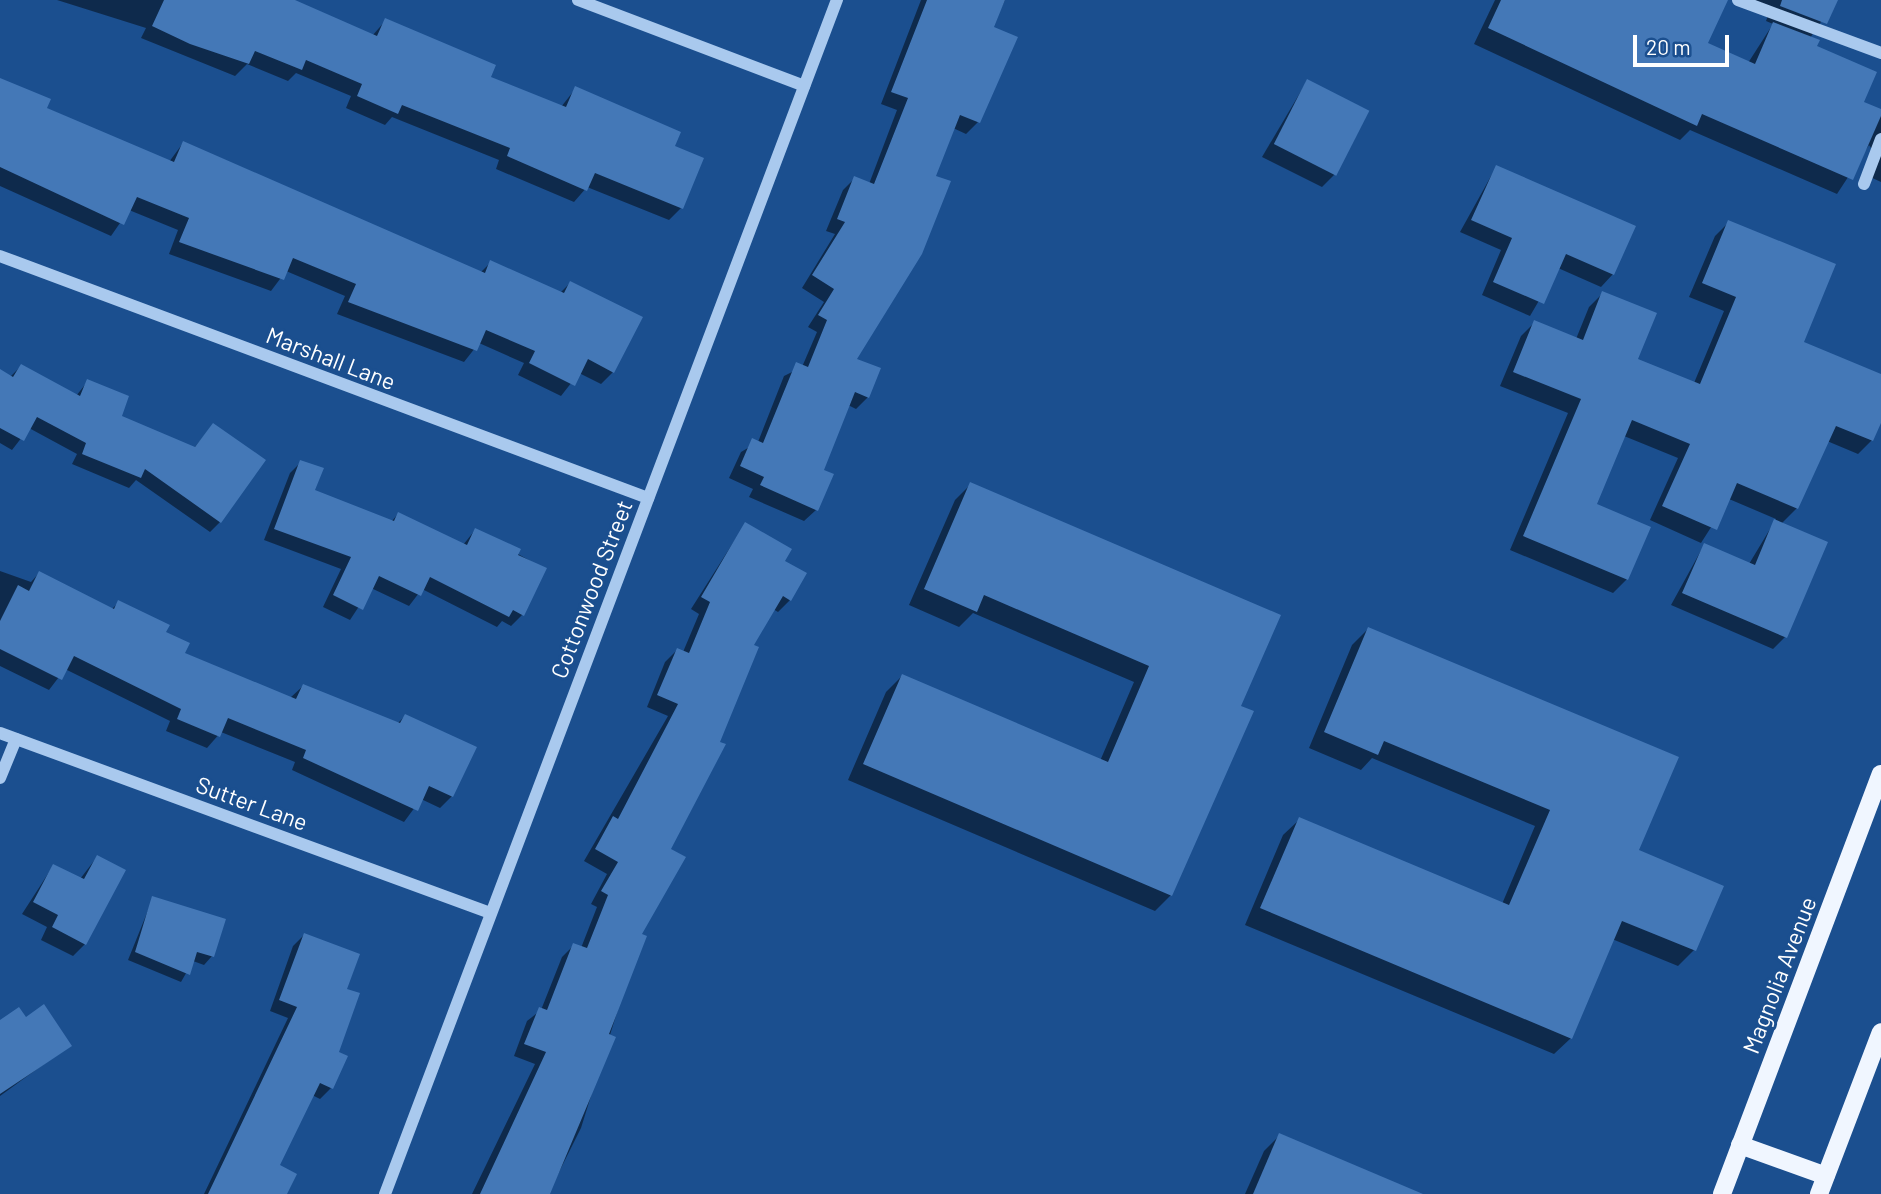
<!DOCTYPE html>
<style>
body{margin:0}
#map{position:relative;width:1881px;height:1194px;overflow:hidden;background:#1b4f8f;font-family:Barlow,sans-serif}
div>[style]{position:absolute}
.shadow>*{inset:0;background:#0007}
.building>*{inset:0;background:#4478b7;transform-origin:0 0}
.minor>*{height:12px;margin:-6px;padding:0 6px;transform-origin:6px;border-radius:6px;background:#a9c9ee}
.major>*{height:18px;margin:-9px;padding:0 9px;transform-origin:9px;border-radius:9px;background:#f0f6ff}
span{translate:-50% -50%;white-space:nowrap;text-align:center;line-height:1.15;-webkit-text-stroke:6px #1b4f8f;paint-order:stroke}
.street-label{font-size:23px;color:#fff}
.scale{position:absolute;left:1633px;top:35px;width:96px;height:32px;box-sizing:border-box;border:4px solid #fff;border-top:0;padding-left:9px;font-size:21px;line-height:24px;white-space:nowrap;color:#fff;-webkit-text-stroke:5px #1b4f8f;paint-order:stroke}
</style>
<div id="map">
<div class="shadow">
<div style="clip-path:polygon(57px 0,290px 0,372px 36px,386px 20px,489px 78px,561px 107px,576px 88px,673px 147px,681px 208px,669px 220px,587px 187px,574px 202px,496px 169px,499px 160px,392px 117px,385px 125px,346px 108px,351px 96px,296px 73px,288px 81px,247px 64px,235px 76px,141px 38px,146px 28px)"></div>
<div style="clip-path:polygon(921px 0,1005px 0,992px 28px,978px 122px,966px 134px,953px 128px,854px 360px,868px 397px,856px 409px,848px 405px,821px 471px,816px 510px,804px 521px,749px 497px,753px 489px,729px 478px,741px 452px,758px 442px,784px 376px,802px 367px,817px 332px,808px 327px,824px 302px,802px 288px,835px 234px,826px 231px,843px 190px,855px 178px,869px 184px,897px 110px,881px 104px)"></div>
<div style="clip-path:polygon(1495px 0,1678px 0,1706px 44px,1748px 63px,1773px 24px,1766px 21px,1770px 10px,1747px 0,1836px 0,1810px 38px,1862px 103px,1881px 111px,1881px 182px,1868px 176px,1875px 154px,1869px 145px,1837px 194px,1690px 130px,1680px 140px,1474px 44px)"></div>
<div style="clip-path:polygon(1307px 81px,1334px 175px,1322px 187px,1262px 157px)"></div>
<div style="clip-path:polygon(0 88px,169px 162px,183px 143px,480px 273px,491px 262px,560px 293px,570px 283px,613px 372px,601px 384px,579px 373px,561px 396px,518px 375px,524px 363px,479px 343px,464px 362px,337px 314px,345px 296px,286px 271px,271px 291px,169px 254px,178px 230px,129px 210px,111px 236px,0 186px)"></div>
<div style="clip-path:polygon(1496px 167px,1613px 274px,1601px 287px,1558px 268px,1530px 316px,1482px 295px,1501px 250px,1460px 232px)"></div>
<div style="clip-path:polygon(1729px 222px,1801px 343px,1881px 376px,1881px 418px,1872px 440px,1858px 454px,1827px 441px,1797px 508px,1781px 524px,1785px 637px,1773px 649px,1671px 605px,1704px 545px,1749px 564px,1776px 519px,1729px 499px,1701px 543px,1650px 520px,1678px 458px,1624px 436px,1594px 505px,1627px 579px,1613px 593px,1510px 550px,1568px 413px,1500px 386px,1521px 336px,1535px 322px,1576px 339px,1589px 307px,1603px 293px,1636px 360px,1694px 383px,1724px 311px,1689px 297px,1715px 236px)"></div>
<div style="clip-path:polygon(21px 366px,76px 396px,88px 381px,119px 416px,194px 448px,213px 425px,220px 522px,210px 532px,136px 480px,129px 488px,72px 464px,77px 454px,29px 428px,12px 450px,0 443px,0 374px,11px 376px)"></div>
<div style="clip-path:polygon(301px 462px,313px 491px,391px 522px,398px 514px,463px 545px,475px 530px,545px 569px,522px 615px,511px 626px,502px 621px,497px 627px,422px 589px,409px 606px,371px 588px,350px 620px,323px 607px,341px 569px,264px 540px,290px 473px)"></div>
<div style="clip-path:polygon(971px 484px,1239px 707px,1171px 895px,1155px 911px,848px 780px,886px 692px,902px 676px,1100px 761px,1134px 682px,973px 613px,959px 627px,909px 605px,955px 500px)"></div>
<div style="clip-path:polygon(745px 524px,783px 561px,790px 600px,778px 612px,773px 609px,751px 646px,668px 849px,581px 1128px,548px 1194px,472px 1194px,535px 1064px,514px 1056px,527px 1021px,541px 1010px,562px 957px,574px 945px,581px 948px,597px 907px,591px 904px,607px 874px,584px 861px,668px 716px,647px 707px,665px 662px,677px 650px,683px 652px,699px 614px,691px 609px)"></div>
<div style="clip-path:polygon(0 571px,31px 582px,39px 573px,111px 610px,119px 602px,164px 633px,182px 654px,290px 698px,303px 686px,397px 724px,405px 716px,452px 796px,440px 808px,421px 799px,404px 822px,292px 770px,295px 762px,221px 732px,207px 748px,166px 731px,170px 721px,65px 669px,49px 690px,0 666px)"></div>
<div style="clip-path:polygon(1368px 629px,1637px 851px,1694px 950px,1678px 966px,1612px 939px,1571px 1038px,1554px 1054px,1245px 925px,1283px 835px,1300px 819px,1502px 904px,1535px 826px,1372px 758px,1361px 770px,1309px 748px,1352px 645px)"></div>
<div style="clip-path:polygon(97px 857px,85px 944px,73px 956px,41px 940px,47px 927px,22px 914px,53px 866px,80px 879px)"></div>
<div style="clip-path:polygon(153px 898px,212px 956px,204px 965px,193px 961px,181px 982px,128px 960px)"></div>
<div style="clip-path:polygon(304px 935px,345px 990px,331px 1088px,320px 1099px,312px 1095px,278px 1166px,285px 1194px,204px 1194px,288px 1018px,270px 1011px,293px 946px)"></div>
<div style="clip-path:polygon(25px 1019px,70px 1045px,0 1096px,0 1022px)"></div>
<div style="clip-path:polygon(1280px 1135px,1419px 1194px,1245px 1194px,1264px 1151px)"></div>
</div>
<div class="building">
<div style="clip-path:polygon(164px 0,295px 0,377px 36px,385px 18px,496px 65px,491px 77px,566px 107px,575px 86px,681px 132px,675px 146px,704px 158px,683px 209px,595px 173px,587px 191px,507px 156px,510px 148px,402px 105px,398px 114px,357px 96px,362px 84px,306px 60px,302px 70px,255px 51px,249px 64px,190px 44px,152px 26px)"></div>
<div style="clip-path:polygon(927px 0,1005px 0,994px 27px,1018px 37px,980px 123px,960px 115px,936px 176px,951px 181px,922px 254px,857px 359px,881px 368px,869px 398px,855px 392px,824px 470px,834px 474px,818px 511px,760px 485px,764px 477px,740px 466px,752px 438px,763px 443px,796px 362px,808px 367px,827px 320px,818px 315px,834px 289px,812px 275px,845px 222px,837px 219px,854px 176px,874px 184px,908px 98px,891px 92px)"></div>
<div style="clip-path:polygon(1501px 0,1728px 0,1708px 43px,1755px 64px,1773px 22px,1820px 40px,1817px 46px,1877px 72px,1864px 102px,1881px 109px,1881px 116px,1853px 180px,1702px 114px,1697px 126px,1488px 28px)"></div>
<div style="clip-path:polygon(1782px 0,1838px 0,1827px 24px,1780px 6px)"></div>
<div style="clip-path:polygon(0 78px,51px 99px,47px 108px,174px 162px,183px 141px,485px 273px,490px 260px,564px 293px,570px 281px,643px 317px,614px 373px,588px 359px,575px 386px,529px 363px,535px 351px,486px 330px,477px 351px,348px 302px,356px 284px,293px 258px,284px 280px,179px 242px,189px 218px,137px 197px,124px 225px,0 167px)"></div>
<div style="left:1307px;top:79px;width:70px;height:73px;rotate:27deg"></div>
<div style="clip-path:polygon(1496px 165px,1636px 226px,1614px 275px,1566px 254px,1544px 304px,1493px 282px,1512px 238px,1471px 220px)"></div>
<div style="clip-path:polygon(1728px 220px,1836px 264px,1804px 342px,1881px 374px,1881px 423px,1873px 441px,1836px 426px,1798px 509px,1737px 483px,1717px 530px,1662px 506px,1690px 444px,1632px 420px,1597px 504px,1651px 527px,1628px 580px,1523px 536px,1581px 399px,1513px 372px,1534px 320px,1583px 340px,1602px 291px,1657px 313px,1638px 359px,1700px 384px,1736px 297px,1702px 283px)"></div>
<div style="clip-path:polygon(21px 364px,80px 396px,87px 379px,129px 396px,122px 416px,195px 447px,213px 423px,266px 460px,221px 523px,145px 469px,141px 478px,82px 454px,86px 443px,37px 417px,24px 441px,0 428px,0 369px,13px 377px)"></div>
<div style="clip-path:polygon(300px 460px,324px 468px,315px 490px,394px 521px,398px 512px,467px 545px,475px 528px,521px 549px,518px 555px,547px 568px,524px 616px,513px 610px,509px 617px,430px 577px,421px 596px,379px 576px,363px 610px,333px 595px,351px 557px,274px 529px)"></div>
<div style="clip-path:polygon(970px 482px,1281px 615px,1241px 706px,1254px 711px,1172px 896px,863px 764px,902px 674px,1108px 762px,1149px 666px,984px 595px,977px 612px,924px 589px)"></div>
<div style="clip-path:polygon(1774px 519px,1828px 542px,1787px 638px,1682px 593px,1704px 543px,1755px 565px)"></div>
<div style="clip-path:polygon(745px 522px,792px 549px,785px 561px,807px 573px,791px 601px,783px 596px,754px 645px,759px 647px,720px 742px,726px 744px,671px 849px,686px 857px,642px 934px,647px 936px,609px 1034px,616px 1037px,550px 1194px,480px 1194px,546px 1052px,524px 1044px,539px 1007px,547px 1010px,573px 943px,587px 948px,608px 895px,601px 891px,618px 862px,595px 849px,613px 816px,618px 819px,678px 704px,657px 695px,677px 648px,689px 653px,710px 602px,701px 597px)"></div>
<div style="clip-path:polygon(39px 571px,114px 609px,118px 600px,170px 625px,166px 632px,190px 643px,185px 653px,296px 699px,303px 684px,400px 723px,405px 714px,477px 747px,453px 797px,429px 786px,418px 811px,303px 758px,306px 750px,228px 718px,220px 737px,177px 719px,181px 709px,74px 656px,62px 680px,0 649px,0 621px,18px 585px,29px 591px)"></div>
<div style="clip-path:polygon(1368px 627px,1679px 757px,1639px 850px,1724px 886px,1696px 951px,1622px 921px,1572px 1039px,1260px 908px,1299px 817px,1509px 905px,1550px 810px,1384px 741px,1378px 755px,1324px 732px)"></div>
<div style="clip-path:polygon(97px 855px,126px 870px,86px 945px,52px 927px,58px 915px,33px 902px,53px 864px,84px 879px)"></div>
<div style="clip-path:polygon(152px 896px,226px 919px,214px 957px,197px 952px,190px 975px,135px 952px)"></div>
<div style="clip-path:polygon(304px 933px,360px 954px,347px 989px,360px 993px,339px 1052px,348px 1056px,333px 1089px,320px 1083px,280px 1165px,297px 1174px,287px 1194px,208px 1194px,297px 1007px,279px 1000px)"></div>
<div style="clip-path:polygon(44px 1004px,72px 1046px,0 1094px,0 1020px,19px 1007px,26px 1017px)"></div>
<div style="clip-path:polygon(1279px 1133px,1423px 1194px,1253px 1194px)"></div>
</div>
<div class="minor">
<div style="left:578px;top:0;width:242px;rotate:20.8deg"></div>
<div style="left:1738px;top:0;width:153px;rotate:20.3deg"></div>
<div style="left:1864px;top:184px;width:48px;rotate:-69.3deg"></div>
<div style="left:0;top:256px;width:692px;rotate:20.48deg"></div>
<div style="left:0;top:733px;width:522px;rotate:20.17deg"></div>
<div style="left:0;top:778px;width:42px;rotate:-67.7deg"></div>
<div style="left:385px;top:1194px;width:1277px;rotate:-69.27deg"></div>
</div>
<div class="major">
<div style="left:1740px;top:1145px;width:91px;rotate:19.8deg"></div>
<div style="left:1722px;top:1194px;width:449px;rotate:-69.3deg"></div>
<div style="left:1819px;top:1194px;width:173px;rotate:-69.1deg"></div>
</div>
<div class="street-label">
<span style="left:331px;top:358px;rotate:21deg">Marshall Lane</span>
<span style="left:591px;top:589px;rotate:-69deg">Cottonwood Street</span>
<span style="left:252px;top:803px;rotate:20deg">Sutter Lane</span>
<span style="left:1779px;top:975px;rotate:-69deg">Magnolia Avenue</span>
</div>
<div class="scale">20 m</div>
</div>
